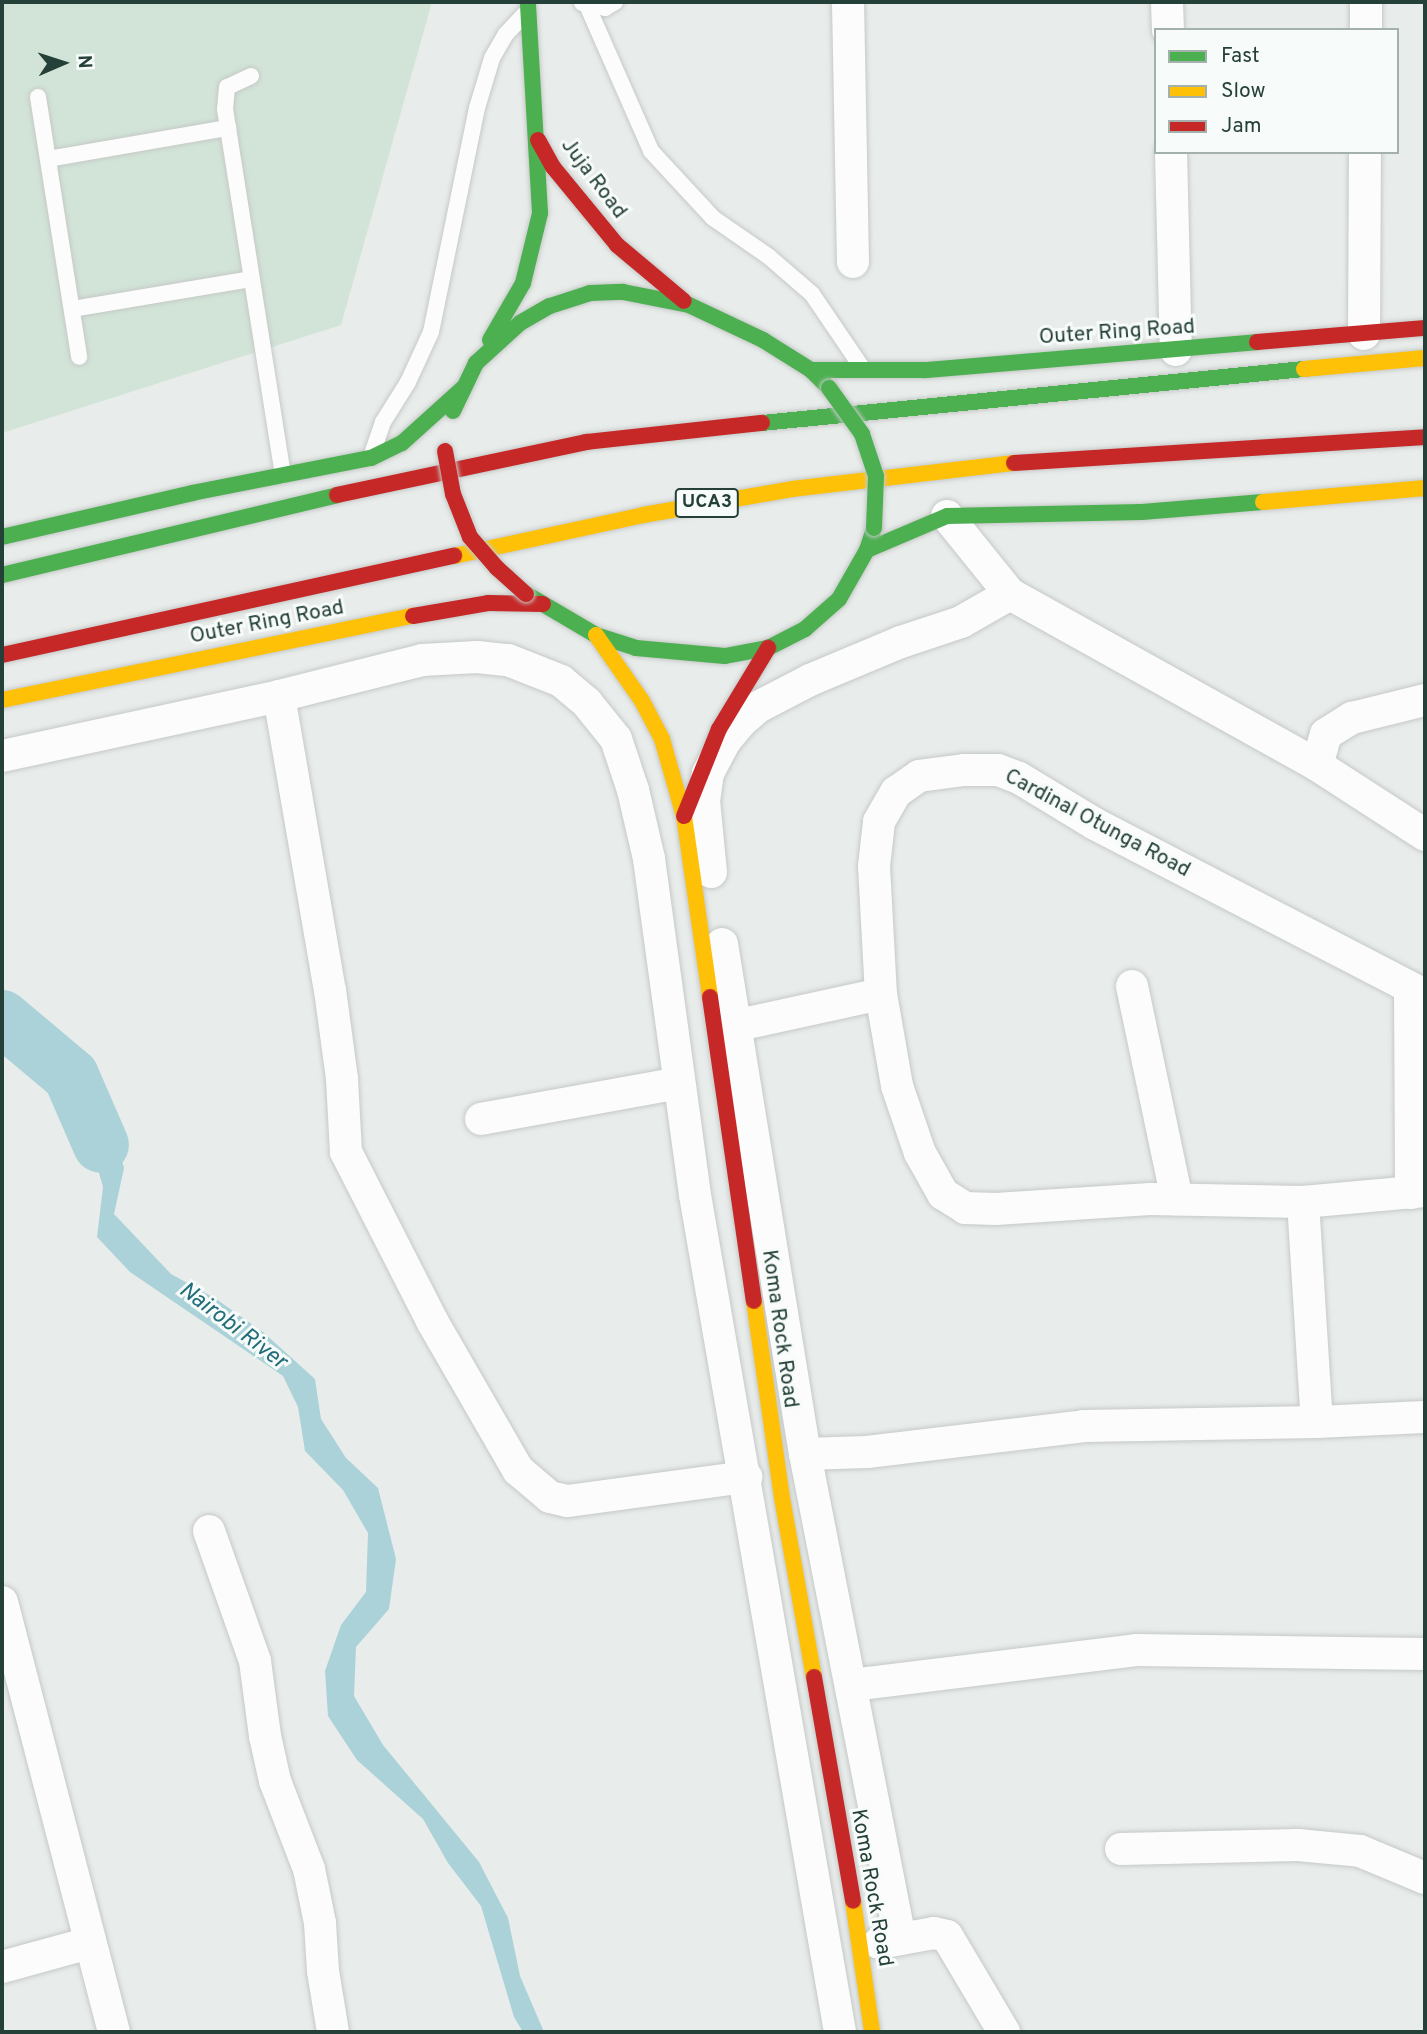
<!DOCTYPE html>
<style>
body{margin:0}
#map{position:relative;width:1427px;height:2034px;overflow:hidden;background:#e8ecea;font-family:Overpass,sans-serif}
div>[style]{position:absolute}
.green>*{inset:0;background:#d2e4d7}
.water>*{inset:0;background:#abd2d8}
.river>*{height:56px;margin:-28px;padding:0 28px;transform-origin:28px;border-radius:28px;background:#abd2d8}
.roads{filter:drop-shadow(0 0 2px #c5c9c7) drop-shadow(0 0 2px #c5c9c7)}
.lane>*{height:16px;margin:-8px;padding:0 8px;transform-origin:8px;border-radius:8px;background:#fcfcfc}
.street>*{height:32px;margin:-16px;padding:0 16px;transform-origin:16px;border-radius:16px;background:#fcfcfc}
.fast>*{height:16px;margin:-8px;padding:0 8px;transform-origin:8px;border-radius:8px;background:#4caf50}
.slow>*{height:16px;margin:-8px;padding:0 8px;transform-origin:8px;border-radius:8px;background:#ffc107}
.jam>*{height:16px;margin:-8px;padding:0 8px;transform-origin:8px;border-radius:8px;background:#c62828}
.bridges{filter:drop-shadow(0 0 2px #c4cac7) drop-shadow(0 0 2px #c4cac7)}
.fast-bridge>*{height:16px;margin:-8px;padding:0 8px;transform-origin:8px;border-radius:8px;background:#4caf50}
.jam-bridge>*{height:16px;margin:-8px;padding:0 8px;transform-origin:8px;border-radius:8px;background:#c62828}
span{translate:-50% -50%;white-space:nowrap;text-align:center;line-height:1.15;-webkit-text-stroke:6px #f7fbf9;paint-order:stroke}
.shield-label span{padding:2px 5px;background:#f7fbf9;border:2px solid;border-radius:5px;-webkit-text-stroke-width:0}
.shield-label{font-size:19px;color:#254038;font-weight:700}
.street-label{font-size:21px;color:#254038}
.water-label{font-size:23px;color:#216d7a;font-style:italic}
.frame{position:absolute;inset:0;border:4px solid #254038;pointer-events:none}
.legend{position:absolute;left:1154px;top:28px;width:245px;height:126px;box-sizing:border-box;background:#f7fbf9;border:2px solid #a3b0ac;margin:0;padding:9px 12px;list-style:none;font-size:21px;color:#254038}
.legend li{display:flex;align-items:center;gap:14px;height:35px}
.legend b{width:35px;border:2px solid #a3b0ac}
.north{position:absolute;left:28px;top:28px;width:70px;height:70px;-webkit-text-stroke:5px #f7fbf9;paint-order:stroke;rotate:87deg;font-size:19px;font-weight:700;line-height:28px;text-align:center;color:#254038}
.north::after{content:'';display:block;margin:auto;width:24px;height:32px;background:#254038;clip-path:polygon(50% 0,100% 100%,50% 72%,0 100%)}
</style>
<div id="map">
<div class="green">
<div style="clip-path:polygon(2px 2px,432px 2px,341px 325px,2px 433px)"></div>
</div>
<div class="water">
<div style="clip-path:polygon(71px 1076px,109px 1115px,124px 1168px,114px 1214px,171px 1274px,216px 1299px,263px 1332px,315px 1379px,321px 1419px,346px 1458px,378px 1488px,396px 1559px,389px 1609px,356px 1647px,354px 1696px,383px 1745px,479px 1862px,508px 1918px,520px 1976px,544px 2032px,523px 2032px,514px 2017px,481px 1906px,448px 1863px,423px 1819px,357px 1760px,328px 1716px,325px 1671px,341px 1625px,366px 1592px,368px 1533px,343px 1490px,305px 1451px,298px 1407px,283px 1376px,130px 1272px,97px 1237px,103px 1187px,92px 1148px,64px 1122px)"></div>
</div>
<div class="river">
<div style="left:2px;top:1018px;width:90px;rotate:40deg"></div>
<div style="left:71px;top:1076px;width:75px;rotate:66.5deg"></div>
</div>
<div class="roads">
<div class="lane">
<div style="left:582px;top:3px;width:24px;rotate:12deg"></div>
<div style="left:605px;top:8px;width:12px;rotate:-31deg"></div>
<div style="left:587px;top:5px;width:159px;rotate:66.3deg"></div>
<div style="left:651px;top:151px;width:91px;rotate:47.2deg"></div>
<div style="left:713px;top:218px;width:67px;rotate:34.6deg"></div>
<div style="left:768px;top:256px;width:58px;rotate:40.8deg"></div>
<div style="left:812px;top:294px;width:87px;rotate:55.8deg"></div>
<div style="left:251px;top:76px;width:26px;rotate:155deg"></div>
<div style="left:227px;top:87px;width:22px;rotate:95deg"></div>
<div style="left:225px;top:109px;width:371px;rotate:81deg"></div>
<div style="left:38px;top:97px;width:263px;rotate:81deg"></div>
<div style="left:48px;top:159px;width:183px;rotate:-9.8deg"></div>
<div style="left:72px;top:309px;width:182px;rotate:-9.5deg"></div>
<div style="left:373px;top:451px;width:31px;rotate:-71deg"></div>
<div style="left:383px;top:422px;width:47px;rotate:-58deg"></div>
<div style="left:408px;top:382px;width:55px;rotate:-65.3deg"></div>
<div style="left:431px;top:332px;width:229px;rotate:-78.4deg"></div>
<div style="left:477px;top:108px;width:52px;rotate:-73.3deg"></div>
<div style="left:492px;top:58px;width:28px;rotate:-60deg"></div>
<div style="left:506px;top:34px;width:26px;rotate:-47deg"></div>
</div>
<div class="street">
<div style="left:848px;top:2px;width:260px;rotate:88.9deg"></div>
<div style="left:1167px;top:2px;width:28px;rotate:88deg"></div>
<div style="left:1366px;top:30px;width:28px;rotate:-90deg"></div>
<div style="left:1171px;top:152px;width:198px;rotate:88.6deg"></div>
<div style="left:1364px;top:334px;width:182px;rotate:-89.7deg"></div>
<div style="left:947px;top:516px;width:100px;rotate:51.1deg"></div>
<div style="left:1010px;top:594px;width:351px;rotate:29.1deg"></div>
<div style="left:1317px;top:765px;width:32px;rotate:-74deg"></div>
<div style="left:1326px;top:734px;width:31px;rotate:-32deg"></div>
<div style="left:1352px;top:718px;width:75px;rotate:-13.9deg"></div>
<div style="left:279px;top:696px;width:298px;rotate:80.2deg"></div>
<div style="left:330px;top:990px;width:90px;rotate:82.3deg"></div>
<div style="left:342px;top:1079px;width:73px;rotate:86.9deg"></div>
<div style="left:346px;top:1152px;width:190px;rotate:63deg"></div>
<div style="left:432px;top:1321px;width:172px;rotate:60deg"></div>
<div style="left:518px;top:1470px;width:42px;rotate:40.2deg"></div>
<div style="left:550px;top:1497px;width:18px;rotate:13deg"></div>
<div style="left:568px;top:1501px;width:180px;rotate:-7.7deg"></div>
<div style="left:2px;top:756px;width:283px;rotate:-12.2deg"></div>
<div style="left:279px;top:696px;width:147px;rotate:-14.1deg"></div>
<div style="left:422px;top:660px;width:55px;rotate:-3.1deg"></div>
<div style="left:477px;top:657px;width:31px;rotate:6deg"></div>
<div style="left:508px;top:660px;width:57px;rotate:21.6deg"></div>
<div style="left:561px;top:681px;width:34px;rotate:40deg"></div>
<div style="left:587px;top:703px;width:46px;rotate:51.1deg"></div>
<div style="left:616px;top:739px;width:54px;rotate:71.6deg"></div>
<div style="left:633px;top:790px;width:71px;rotate:76.9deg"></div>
<div style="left:649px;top:859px;width:339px;rotate:82.2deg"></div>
<div style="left:695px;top:1195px;width:849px;rotate:80.17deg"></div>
<div style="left:1317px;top:765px;width:129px;rotate:32.9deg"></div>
<div style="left:711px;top:872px;width:71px;rotate:-95.6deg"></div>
<div style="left:704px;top:801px;width:28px;rotate:-82deg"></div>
<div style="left:708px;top:773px;width:36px;rotate:-62deg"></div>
<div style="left:725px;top:741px;width:26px;rotate:-50deg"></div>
<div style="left:742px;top:721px;width:21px;rotate:-41deg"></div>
<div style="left:758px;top:707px;width:59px;rotate:-27.4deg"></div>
<div style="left:810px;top:680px;width:99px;rotate:-22.7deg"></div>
<div style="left:901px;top:642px;width:63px;rotate:-18.4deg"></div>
<div style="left:961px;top:622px;width:56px;rotate:-29.7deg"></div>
<div style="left:722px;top:944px;width:517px;rotate:80.76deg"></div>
<div style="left:805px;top:1454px;width:494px;rotate:78.9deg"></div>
<div style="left:1132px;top:986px;width:218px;rotate:78.1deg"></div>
<div style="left:1410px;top:989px;width:204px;rotate:89.7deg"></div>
<div style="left:1425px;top:995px;width:372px;rotate:-152.6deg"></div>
<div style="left:1095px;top:824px;width:89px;rotate:-148.8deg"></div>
<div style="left:1019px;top:778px;width:22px;rotate:-159deg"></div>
<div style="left:998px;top:770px;width:34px;rotate:180deg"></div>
<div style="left:964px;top:770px;width:45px;rotate:172.4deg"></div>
<div style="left:919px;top:776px;width:28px;rotate:145deg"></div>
<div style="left:896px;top:792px;width:34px;rotate:120deg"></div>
<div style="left:879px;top:822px;width:44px;rotate:96.5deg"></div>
<div style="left:874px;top:866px;width:128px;rotate:86.9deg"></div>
<div style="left:881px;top:994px;width:93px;rotate:80.1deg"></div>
<div style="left:897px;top:1086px;width:71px;rotate:71.1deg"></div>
<div style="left:920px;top:1153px;width:47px;rotate:60.7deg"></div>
<div style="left:943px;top:1194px;width:26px;rotate:32deg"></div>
<div style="left:965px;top:1208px;width:31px;rotate:2deg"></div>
<div style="left:996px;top:1209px;width:154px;rotate:-3.7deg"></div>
<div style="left:1150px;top:1199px;width:153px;rotate:1.1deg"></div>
<div style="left:1303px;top:1202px;width:122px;rotate:-5.2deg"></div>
<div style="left:734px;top:1026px;width:150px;rotate:-12.3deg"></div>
<div style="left:481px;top:1119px;width:201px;rotate:-10.3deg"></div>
<div style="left:1303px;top:1202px;width:220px;rotate:86.4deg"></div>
<div style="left:805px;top:1454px;width:62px;rotate:-1.8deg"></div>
<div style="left:867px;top:1452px;width:219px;rotate:-6.8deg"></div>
<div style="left:1084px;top:1426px;width:233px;rotate:-1deg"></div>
<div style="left:1317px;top:1422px;width:108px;rotate:-2.7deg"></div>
<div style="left:209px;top:1531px;width:138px;rotate:70.5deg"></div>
<div style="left:255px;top:1661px;width:76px;rotate:82.4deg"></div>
<div style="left:265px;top:1736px;width:46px;rotate:77.5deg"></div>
<div style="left:275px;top:1781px;width:94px;rotate:68.9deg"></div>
<div style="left:309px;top:1869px;width:55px;rotate:78.5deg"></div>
<div style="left:320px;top:1923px;width:48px;rotate:86.4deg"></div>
<div style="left:323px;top:1971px;width:62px;rotate:80.7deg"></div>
<div style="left:2px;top:1602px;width:444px;rotate:75.4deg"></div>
<div style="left:852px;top:1685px;width:286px;rotate:-7deg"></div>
<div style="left:1136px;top:1650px;width:289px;rotate:0.8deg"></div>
<div style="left:1121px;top:1849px;width:177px;rotate:-1.3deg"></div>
<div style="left:1298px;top:1845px;width:62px;rotate:5.5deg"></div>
<div style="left:1360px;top:1851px;width:70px;rotate:22.6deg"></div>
<div style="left:879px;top:1943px;width:56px;rotate:-10.3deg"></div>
<div style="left:934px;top:1933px;width:13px;rotate:13deg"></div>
<div style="left:947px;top:1936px;width:112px;rotate:59.3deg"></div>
<div style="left:2px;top:1967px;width:90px;rotate:-15.4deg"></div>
</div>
<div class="fast">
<div style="left:490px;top:340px;width:66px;rotate:-59.9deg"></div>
<div style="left:523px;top:283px;width:72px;rotate:-76.3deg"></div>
<div style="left:540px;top:213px;width:211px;rotate:-93.3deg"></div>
<div style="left:811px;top:370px;width:115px"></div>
<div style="left:926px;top:370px;width:332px;rotate:-4.8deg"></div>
<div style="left:453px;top:411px;width:53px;rotate:-64.4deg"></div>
<div style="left:476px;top:363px;width:59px;rotate:-42.3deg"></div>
<div style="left:520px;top:323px;width:34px;rotate:-30deg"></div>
<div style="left:550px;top:306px;width:42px;rotate:-18deg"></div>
<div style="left:590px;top:293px;width:33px;rotate:-2deg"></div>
<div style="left:623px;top:292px;width:67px;rotate:11.1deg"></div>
<div style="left:689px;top:305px;width:82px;rotate:25.3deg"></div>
<div style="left:763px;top:340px;width:57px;rotate:32deg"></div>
<div style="left:811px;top:370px;width:25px;rotate:45deg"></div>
<div style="left:762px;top:423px;width:545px;rotate:-5.69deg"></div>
<div style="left:2px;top:537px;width:195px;rotate:-13deg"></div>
<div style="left:192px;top:493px;width:182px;rotate:-11.1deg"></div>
<div style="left:371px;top:458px;width:34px;rotate:-26deg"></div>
<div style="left:402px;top:443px;width:82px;rotate:-42deg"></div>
<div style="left:867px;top:550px;width:87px;rotate:-23deg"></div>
<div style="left:947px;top:516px;width:195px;rotate:-1.2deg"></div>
<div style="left:1142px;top:512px;width:121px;rotate:-4.7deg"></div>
<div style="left:2px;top:575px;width:344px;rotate:-13.4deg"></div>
<div style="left:526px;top:594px;width:81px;rotate:30.4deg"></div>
<div style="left:596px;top:635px;width:42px;rotate:18deg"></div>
<div style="left:636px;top:648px;width:89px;rotate:5.1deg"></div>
<div style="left:725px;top:656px;width:44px;rotate:-10.5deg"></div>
<div style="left:768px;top:648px;width:42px;rotate:-27.2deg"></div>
<div style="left:805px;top:629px;width:45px;rotate:-41.4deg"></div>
<div style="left:839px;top:599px;width:56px;rotate:-60.3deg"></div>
<div style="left:867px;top:550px;width:23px;rotate:-72deg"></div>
</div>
<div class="slow">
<div style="left:1304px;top:369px;width:121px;rotate:-5.2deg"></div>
<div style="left:1263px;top:502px;width:163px;rotate:-4.9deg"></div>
<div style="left:454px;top:556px;width:193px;rotate:-12.2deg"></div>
<div style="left:643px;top:515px;width:151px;rotate:-9.9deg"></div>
<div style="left:792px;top:489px;width:224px;rotate:-6.7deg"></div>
<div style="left:596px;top:635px;width:80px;rotate:55.1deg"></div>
<div style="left:642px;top:701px;width:43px;rotate:62.2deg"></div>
<div style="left:662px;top:739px;width:80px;rotate:74.1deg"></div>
<div style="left:684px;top:816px;width:183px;rotate:81.8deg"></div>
<div style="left:2px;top:700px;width:419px;rotate:-11.6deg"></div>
<div style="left:754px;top:1301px;width:199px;rotate:81.9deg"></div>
<div style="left:782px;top:1498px;width:182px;rotate:79.9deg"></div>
<div style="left:853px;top:1901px;width:132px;rotate:81.7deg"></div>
</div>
<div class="jam">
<div style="left:538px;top:140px;width:31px;rotate:61deg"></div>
<div style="left:553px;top:167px;width:101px;rotate:50.6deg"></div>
<div style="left:617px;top:245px;width:87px;rotate:39.9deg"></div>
<div style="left:1257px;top:342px;width:169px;rotate:-4.8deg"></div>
<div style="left:1014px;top:463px;width:412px;rotate:-3.6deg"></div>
<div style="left:337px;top:495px;width:255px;rotate:-12deg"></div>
<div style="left:586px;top:442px;width:177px;rotate:-6.2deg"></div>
<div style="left:413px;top:616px;width:76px;rotate:-9.8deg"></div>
<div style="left:488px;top:603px;width:55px;rotate:1deg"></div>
<div style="left:2px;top:655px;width:463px;rotate:-12.4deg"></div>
<div style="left:684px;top:816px;width:94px;rotate:-68.1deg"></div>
<div style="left:719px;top:729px;width:95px;rotate:-58.8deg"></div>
<div style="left:710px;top:997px;width:307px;rotate:81.8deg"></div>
<div style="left:814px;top:1677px;width:227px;rotate:80.1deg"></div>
</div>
</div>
<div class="bridges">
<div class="fast-bridge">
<div style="left:829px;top:388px;width:57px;rotate:54.3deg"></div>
<div style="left:862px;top:434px;width:44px;rotate:71.6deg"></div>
<div style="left:876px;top:476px;width:52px;rotate:92.2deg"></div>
</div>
<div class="jam-bridge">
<div style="left:445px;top:451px;width:44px;rotate:79.5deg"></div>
<div style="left:453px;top:494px;width:46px;rotate:68.4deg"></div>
<div style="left:470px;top:537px;width:41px;rotate:48.9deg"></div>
<div style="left:497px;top:568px;width:39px;rotate:42deg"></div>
</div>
</div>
<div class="shield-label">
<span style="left:707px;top:503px">UCA3</span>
</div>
<div class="street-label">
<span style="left:593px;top:179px;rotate:53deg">Juja Road</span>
<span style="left:1117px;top:333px;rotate:-4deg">Outer Ring Road</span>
<span style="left:267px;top:623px;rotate:-11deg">Outer Ring Road</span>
<span style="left:1097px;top:824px;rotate:28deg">Cardinal Otunga Road</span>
<span style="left:779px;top:1329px;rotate:82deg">Koma Rock Road</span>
<span style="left:871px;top:1888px;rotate:80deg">Koma Rock Road</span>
</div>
<div class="water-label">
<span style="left:232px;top:1327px;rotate:37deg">Nairobi River</span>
</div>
<div class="frame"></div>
<ul class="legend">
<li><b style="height:9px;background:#4caf50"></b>Fast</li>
<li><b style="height:9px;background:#ffc107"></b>Slow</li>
<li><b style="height:9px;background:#c62828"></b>Jam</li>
</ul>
<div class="north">N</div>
</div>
